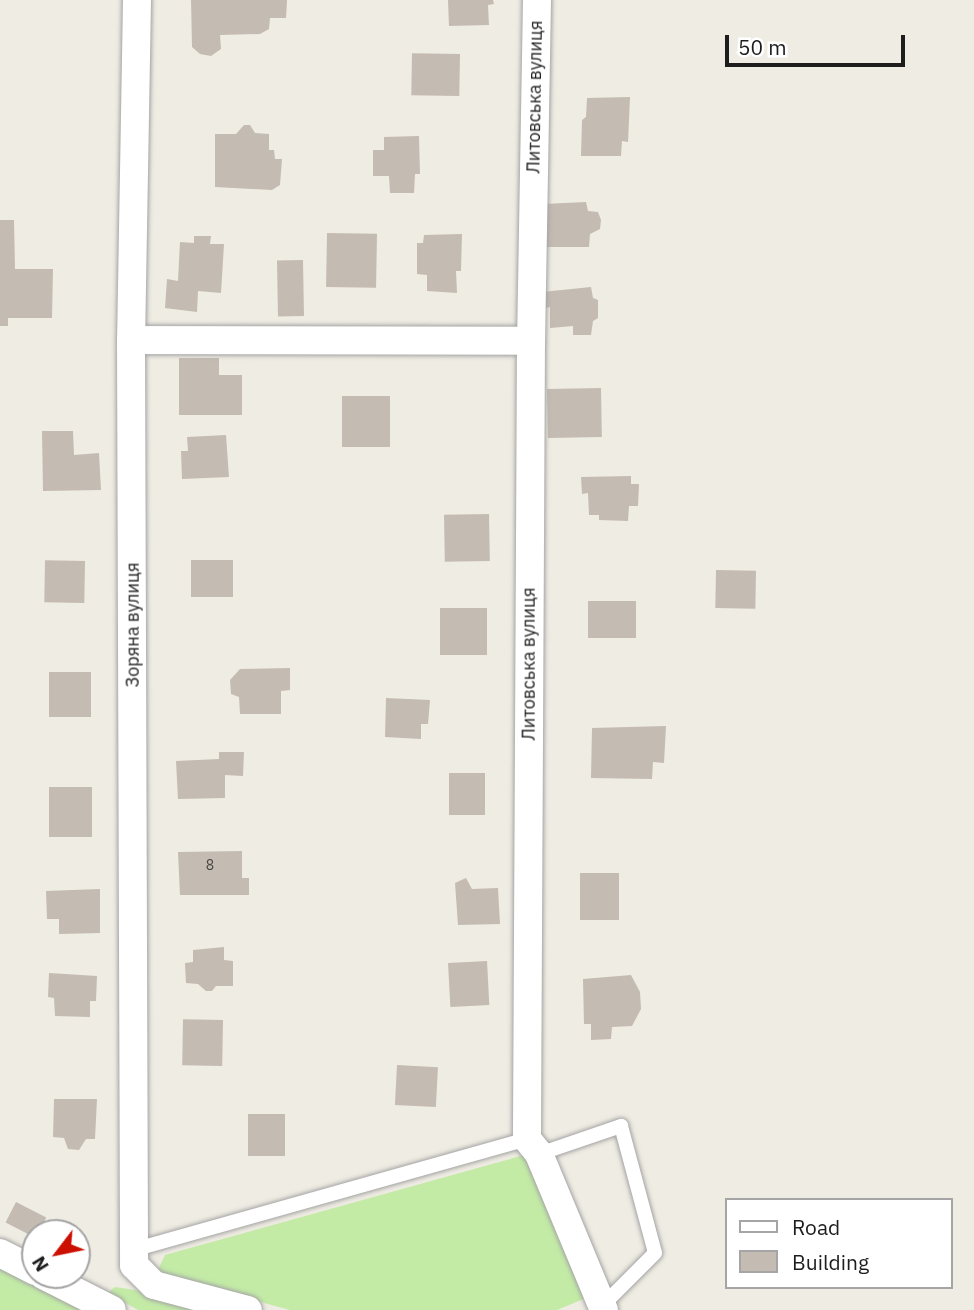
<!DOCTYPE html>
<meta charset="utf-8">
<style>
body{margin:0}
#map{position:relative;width:974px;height:1310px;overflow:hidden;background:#efece3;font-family:"IBM Plex Sans",sans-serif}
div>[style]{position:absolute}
.grass>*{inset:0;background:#c3eba6}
.building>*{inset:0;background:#c4bbb2;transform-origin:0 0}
.roads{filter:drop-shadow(0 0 2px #a4a4a4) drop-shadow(0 0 2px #a4a4a4)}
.service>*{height:14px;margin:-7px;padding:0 7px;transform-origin:7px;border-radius:7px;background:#fff}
.minor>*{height:28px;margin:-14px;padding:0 14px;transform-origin:14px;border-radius:14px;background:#fff}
span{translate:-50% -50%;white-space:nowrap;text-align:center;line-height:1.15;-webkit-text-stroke:5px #fff;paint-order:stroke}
.number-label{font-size:14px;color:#474442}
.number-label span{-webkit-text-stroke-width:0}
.street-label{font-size:18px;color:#1d1d1d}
.legend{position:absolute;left:725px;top:1198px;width:228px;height:91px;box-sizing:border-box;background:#fff;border:2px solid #a5a5a5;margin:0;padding:9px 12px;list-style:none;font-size:21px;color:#1d1d1d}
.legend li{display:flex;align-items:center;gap:14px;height:35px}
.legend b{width:35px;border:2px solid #a5a5a5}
.north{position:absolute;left:21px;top:1219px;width:70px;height:70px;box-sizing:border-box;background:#fff;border:2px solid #a5a5a5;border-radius:50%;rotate:238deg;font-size:19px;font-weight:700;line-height:28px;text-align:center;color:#1d1d1d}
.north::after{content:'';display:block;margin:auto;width:24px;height:32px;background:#cb0f00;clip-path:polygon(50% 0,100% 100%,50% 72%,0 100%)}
.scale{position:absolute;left:725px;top:35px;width:180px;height:32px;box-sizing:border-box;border:4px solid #1d1d1d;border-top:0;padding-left:9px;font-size:21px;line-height:24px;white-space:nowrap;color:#1d1d1d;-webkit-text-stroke:5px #fff;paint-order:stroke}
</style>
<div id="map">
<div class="grass">
<div style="clip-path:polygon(524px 1155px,586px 1298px,557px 1310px,290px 1310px,156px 1274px,165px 1255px)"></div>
<div style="clip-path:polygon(0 1269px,48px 1290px,85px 1310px,0 1310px)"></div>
<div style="clip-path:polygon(115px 1287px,135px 1290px,196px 1310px,138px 1310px,108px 1293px)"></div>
</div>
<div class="building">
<div style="clip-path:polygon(191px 0,287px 0,286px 18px,270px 18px,269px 29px,260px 34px,220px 35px,221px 49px,211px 56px,200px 54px,192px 47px)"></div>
<div style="clip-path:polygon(448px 0,493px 0,494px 4px,488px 5px,489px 25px,449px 26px)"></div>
<div style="left:460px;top:54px;width:42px;height:48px;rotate:91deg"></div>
<div style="clip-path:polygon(630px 97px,628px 142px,622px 141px,621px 156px,581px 156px,582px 120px,586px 117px,587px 98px)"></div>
<div style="clip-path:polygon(244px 125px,250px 125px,255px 133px,269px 134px,269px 150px,274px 150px,275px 159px,282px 159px,280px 185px,272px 190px,215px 187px,215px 134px,236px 134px)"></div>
<div style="clip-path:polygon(419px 136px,420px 174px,415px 174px,414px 193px,390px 193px,389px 176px,373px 176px,373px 150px,384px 150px,384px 137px)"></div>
<div style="clip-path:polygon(586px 202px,588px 211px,598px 212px,601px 220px,600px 229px,590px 234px,589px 247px,546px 247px,544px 204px)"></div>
<div style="clip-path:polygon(0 220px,14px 220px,15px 269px,53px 269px,52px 318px,8px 318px,8px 326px,0 326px)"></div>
<div style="left:327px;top:233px;width:50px;height:54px;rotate:1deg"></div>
<div style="clip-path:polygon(462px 234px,461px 271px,456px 271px,457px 293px,427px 291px,427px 275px,417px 274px,417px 243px,423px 243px,424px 235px)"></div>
<div style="clip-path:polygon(194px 236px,211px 236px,210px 244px,224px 244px,221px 293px,198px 291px,197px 312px,165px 308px,167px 279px,178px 281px,180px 242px,194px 243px)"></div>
<div style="left:303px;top:260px;width:56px;height:26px;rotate:89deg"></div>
<div style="clip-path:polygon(591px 287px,593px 298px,598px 300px,598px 318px,593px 321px,591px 335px,573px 335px,573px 326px,550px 328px,550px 307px,542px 309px,542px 292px)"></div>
<div style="clip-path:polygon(179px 358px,219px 358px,219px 375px,242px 375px,242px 415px,179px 415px)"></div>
<div style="left:601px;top:388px;width:49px;height:54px;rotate:89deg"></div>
<div style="left:342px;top:396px;width:48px;height:51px"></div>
<div style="clip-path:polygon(42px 431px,73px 431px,74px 455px,99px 453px,101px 490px,43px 491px)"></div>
<div style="clip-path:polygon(226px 435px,229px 477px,182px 479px,181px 451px,188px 451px,187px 437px)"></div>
<div style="clip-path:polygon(631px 476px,631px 484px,639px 484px,638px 506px,629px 506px,628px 521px,599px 520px,599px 515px,589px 515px,588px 493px,582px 494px,581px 477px)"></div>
<div style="left:489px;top:514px;width:47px;height:45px;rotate:89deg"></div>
<div style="left:191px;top:560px;width:42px;height:37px"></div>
<div style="left:85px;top:561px;width:42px;height:40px;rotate:91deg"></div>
<div style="left:716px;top:570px;width:40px;height:38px;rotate:1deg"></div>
<div style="left:588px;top:601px;width:48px;height:37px"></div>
<div style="left:487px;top:608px;width:47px;height:47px;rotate:90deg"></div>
<div style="clip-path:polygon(290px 668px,290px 690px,281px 691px,281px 714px,240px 714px,239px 697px,231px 694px,230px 680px,240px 669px)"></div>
<div style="left:49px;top:672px;width:42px;height:45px"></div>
<div style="clip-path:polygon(386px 698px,430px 700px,428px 724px,421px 724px,421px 739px,385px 737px)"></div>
<div style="clip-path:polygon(666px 726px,664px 763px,653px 762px,652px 779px,591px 778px,592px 728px)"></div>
<div style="clip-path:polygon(219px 752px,244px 752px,243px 776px,225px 775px,225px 798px,178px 799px,176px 761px,219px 759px)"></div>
<div style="left:449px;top:773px;width:36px;height:42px"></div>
<div style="left:92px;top:787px;width:50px;height:43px;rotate:90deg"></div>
<div style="clip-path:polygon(242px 851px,242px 878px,249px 878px,249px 895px,180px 895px,178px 852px)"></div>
<div style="left:619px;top:873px;width:47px;height:39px;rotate:90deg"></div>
<div style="clip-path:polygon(466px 878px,472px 889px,498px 888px,500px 924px,458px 925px,455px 883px)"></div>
<div style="clip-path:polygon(100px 889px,100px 933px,59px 934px,59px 919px,47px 919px,46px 891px)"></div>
<div style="clip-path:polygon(224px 947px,224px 960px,233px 961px,233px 986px,216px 986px,212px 991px,206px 991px,198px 984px,186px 983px,185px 963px,193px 962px,193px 950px)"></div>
<div style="left:487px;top:961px;width:44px;height:39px;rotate:87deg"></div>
<div style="clip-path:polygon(49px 973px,97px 976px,96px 1001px,90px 1001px,90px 1017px,55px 1016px,54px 998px,48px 997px)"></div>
<div style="clip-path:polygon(631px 975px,640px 992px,641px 1009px,632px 1026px,612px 1027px,611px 1039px,591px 1040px,591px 1024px,584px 1024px,583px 979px)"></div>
<div style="left:223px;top:1020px;width:46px;height:40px;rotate:91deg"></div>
<div style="left:397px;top:1065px;width:41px;height:40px;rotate:3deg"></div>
<div style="clip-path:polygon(54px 1099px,97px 1099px,95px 1139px,86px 1139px,79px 1150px,68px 1149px,64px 1138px,53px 1137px)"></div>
<div style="left:285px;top:1114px;width:42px;height:37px;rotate:90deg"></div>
<div style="left:16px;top:1202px;width:34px;height:23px;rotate:27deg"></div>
</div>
<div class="roads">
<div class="service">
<div style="left:539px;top:1154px;width:87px;rotate:-18.9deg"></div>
<div style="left:621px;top:1126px;width:131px;rotate:75deg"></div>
<div style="left:655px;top:1253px;width:74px;rotate:135deg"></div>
<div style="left:136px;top:1249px;width:406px;rotate:-15.7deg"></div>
</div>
<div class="minor">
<div style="left:137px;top:0;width:340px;rotate:91deg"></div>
<div style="left:131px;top:340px;width:925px;rotate:89.81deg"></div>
<div style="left:134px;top:1265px;width:28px;rotate:45deg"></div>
<div style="left:154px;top:1285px;width:97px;rotate:14.9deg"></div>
<div style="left:537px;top:0;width:341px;rotate:91deg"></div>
<div style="left:531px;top:341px;width:798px;rotate:90.29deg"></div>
<div style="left:527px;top:1139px;width:19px;rotate:51deg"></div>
<div style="left:539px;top:1154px;width:169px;rotate:67.4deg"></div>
<div style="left:131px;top:340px;width:400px;rotate:0.1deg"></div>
<div style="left:0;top:1253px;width:39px;rotate:27deg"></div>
<div style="left:43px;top:1275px;width:77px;rotate:26.9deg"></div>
</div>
</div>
<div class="number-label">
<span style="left:210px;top:865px">8</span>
</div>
<div class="street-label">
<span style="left:535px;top:97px;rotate:-89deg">Литовська вулиця</span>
<span style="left:133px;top:625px;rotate:-90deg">Зоряна вулиця</span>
<span style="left:529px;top:664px;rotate:-90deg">Литовська вулиця</span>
</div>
<ul class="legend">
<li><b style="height:9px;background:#fff"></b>Road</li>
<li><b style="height:19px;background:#c4bbb2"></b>Building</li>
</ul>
<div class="north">N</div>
<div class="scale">50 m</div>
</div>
